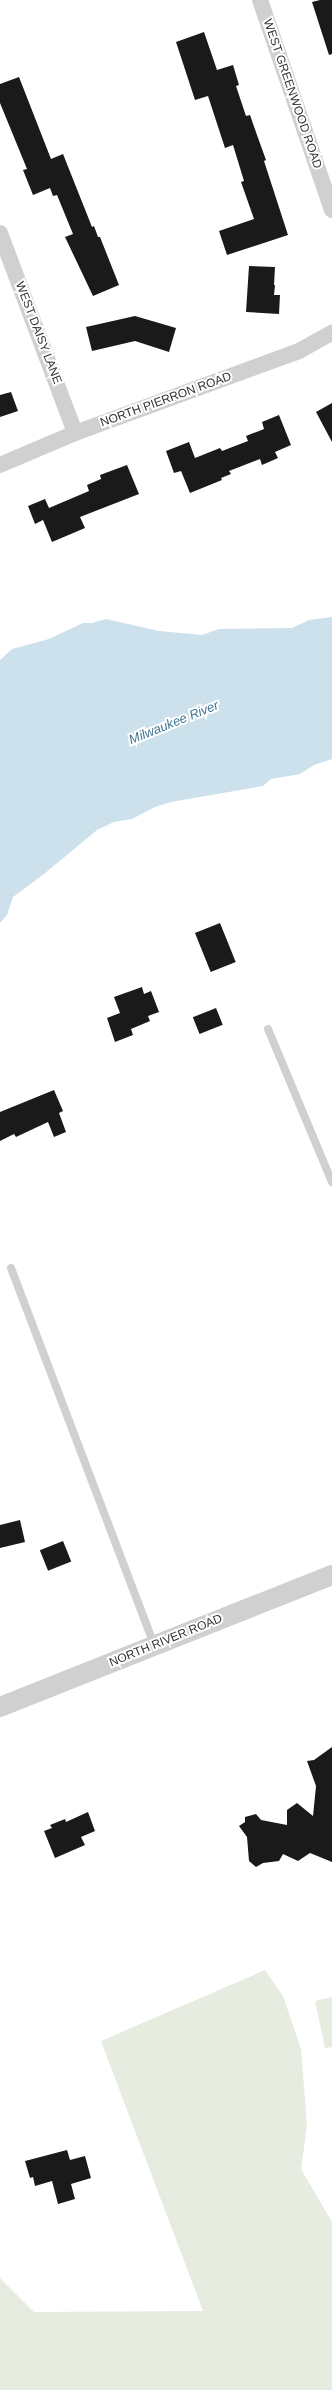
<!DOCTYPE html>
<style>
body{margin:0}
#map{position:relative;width:332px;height:2390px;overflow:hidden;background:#fff;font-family:Helvetica,sans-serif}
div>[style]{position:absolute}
.green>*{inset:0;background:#e6ecdf}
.water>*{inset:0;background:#cce1eb}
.building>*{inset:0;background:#1a1a1a;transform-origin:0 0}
.service>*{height:8px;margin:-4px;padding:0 4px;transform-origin:4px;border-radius:4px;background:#d0d0d0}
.minor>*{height:16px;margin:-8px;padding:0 8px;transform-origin:8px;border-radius:8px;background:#d0d0d0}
.tertiary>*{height:20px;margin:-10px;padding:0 10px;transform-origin:10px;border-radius:10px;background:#d0d0d0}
span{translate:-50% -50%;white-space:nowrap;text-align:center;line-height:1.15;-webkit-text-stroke:4px #fff;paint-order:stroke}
.street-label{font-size:12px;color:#333}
.water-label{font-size:13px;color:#407795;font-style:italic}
</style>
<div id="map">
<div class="green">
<div style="clip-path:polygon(265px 1970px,283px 1996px,301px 2049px,307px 2126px,301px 2169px,332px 2222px,332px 2390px,0 2390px,0 2278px,34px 2312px,203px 2311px,101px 2041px)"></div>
<div style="clip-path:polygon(332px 1997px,332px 2047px,325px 2048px,315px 2001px)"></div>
</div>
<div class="water">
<div style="clip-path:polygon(332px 617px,332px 759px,314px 765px,300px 774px,271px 779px,263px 786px,171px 802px,155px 807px,132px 819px,114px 822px,97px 830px,44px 874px,13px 897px,7px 915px,0 923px,0 660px,12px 649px,49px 639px,83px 623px,92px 623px,106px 619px,159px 631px,202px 635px,219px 629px,292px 628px,309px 620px)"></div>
</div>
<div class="building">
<div style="clip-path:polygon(320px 0,332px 0,332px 54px,329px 55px,312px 2px)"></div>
<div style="clip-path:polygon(204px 32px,217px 70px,233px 65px,239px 85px,236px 86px,246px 116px,250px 115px,257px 135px,266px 160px,264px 161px,288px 235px,227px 255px,219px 231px,254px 219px,241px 182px,244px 181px,233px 145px,225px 148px,208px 96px,195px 100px,176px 42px)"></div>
<div style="clip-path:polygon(19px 77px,51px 159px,63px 154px,92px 227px,94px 226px,98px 237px,100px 237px,119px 285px,93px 296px,65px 237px,73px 234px,57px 195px,53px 196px,50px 188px,33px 195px,23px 170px,27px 169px,0 103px,0 84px)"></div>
<div style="clip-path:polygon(249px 266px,275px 267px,274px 285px,275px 285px,274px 295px,280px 295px,279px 314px,246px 312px)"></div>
<div style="clip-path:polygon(135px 316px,176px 328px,169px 352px,135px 341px,92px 351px,86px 327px)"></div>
<div style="clip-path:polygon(11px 392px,18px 411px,0 417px,0 395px)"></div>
<div style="clip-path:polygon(332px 403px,332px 442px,316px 412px)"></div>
<div style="clip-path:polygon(279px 415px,291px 445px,275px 452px,278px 458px,262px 465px,260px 459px,229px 471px,231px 474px,221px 478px,222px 480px,190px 493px,181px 471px,174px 473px,166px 451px,189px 442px,195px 458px,220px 448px,222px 451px,248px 441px,246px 436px,264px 429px,262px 422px)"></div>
<div style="clip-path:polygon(127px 465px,139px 494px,80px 517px,85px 528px,52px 542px,43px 520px,35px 524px,28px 506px,45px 499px,49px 508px,89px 491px,87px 485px,101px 479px,100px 475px)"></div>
<div style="left:220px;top:923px;width:42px;height:27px;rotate:68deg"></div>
<div style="clip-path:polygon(142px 987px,144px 994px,151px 991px,159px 1012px,148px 1016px,150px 1021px,131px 1029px,133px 1035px,115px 1042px,107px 1018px,120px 1013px,114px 997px)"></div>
<div style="left:216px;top:1008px;width:18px;height:25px;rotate:68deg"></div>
<div style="clip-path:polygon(54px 1090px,63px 1111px,59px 1113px,66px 1132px,54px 1137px,48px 1122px,16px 1137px,14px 1134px,0 1141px,0 1112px)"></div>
<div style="clip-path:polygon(20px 1520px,25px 1542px,0 1548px,0 1525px)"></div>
<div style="left:63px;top:1541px;width:22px;height:25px;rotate:68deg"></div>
<div style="clip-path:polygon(332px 1747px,332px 1862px,310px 1853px,298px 1861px,283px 1854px,279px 1861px,263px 1863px,256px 1867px,249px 1861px,247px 1837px,239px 1826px,245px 1822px,245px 1817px,256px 1814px,261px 1820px,287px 1825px,287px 1810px,297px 1803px,313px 1816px,316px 1786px,307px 1761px,314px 1760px)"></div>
<div style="clip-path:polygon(88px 1812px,95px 1831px,81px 1837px,85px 1845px,55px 1858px,44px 1831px,52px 1828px,50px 1825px,65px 1819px,66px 1822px)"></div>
<div style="clip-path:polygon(67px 2150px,70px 2160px,85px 2156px,91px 2178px,71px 2184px,75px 2199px,58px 2204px,52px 2181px,35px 2186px,33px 2177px,30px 2178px,25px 2161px)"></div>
</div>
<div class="service">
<div style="left:268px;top:1029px;width:166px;rotate:67.3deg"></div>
<div style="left:11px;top:1268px;width:403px;rotate:69.2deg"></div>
</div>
<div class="minor">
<div style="left:260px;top:0;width:222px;rotate:71.1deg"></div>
<div style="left:0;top:233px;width:214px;rotate:69.4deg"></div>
<div style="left:0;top:465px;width:82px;rotate:-23.1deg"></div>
<div style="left:75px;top:433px;width:239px;rotate:-20.1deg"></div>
<div style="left:299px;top:351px;width:38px;rotate:-29deg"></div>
</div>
<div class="tertiary">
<div style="left:0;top:1707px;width:357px;rotate:-21.7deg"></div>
</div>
<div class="street-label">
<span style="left:292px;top:94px;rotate:71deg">WEST GREENWOOD ROAD</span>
<span style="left:38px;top:333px;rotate:69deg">WEST DAISY LANE</span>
<span style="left:166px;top:400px;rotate:-20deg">NORTH PIERRON ROAD</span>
<span style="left:166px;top:1641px;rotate:-22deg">NORTH RIVER ROAD</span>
</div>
<div class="water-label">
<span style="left:174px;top:723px;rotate:-22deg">Milwaukee River</span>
</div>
</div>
